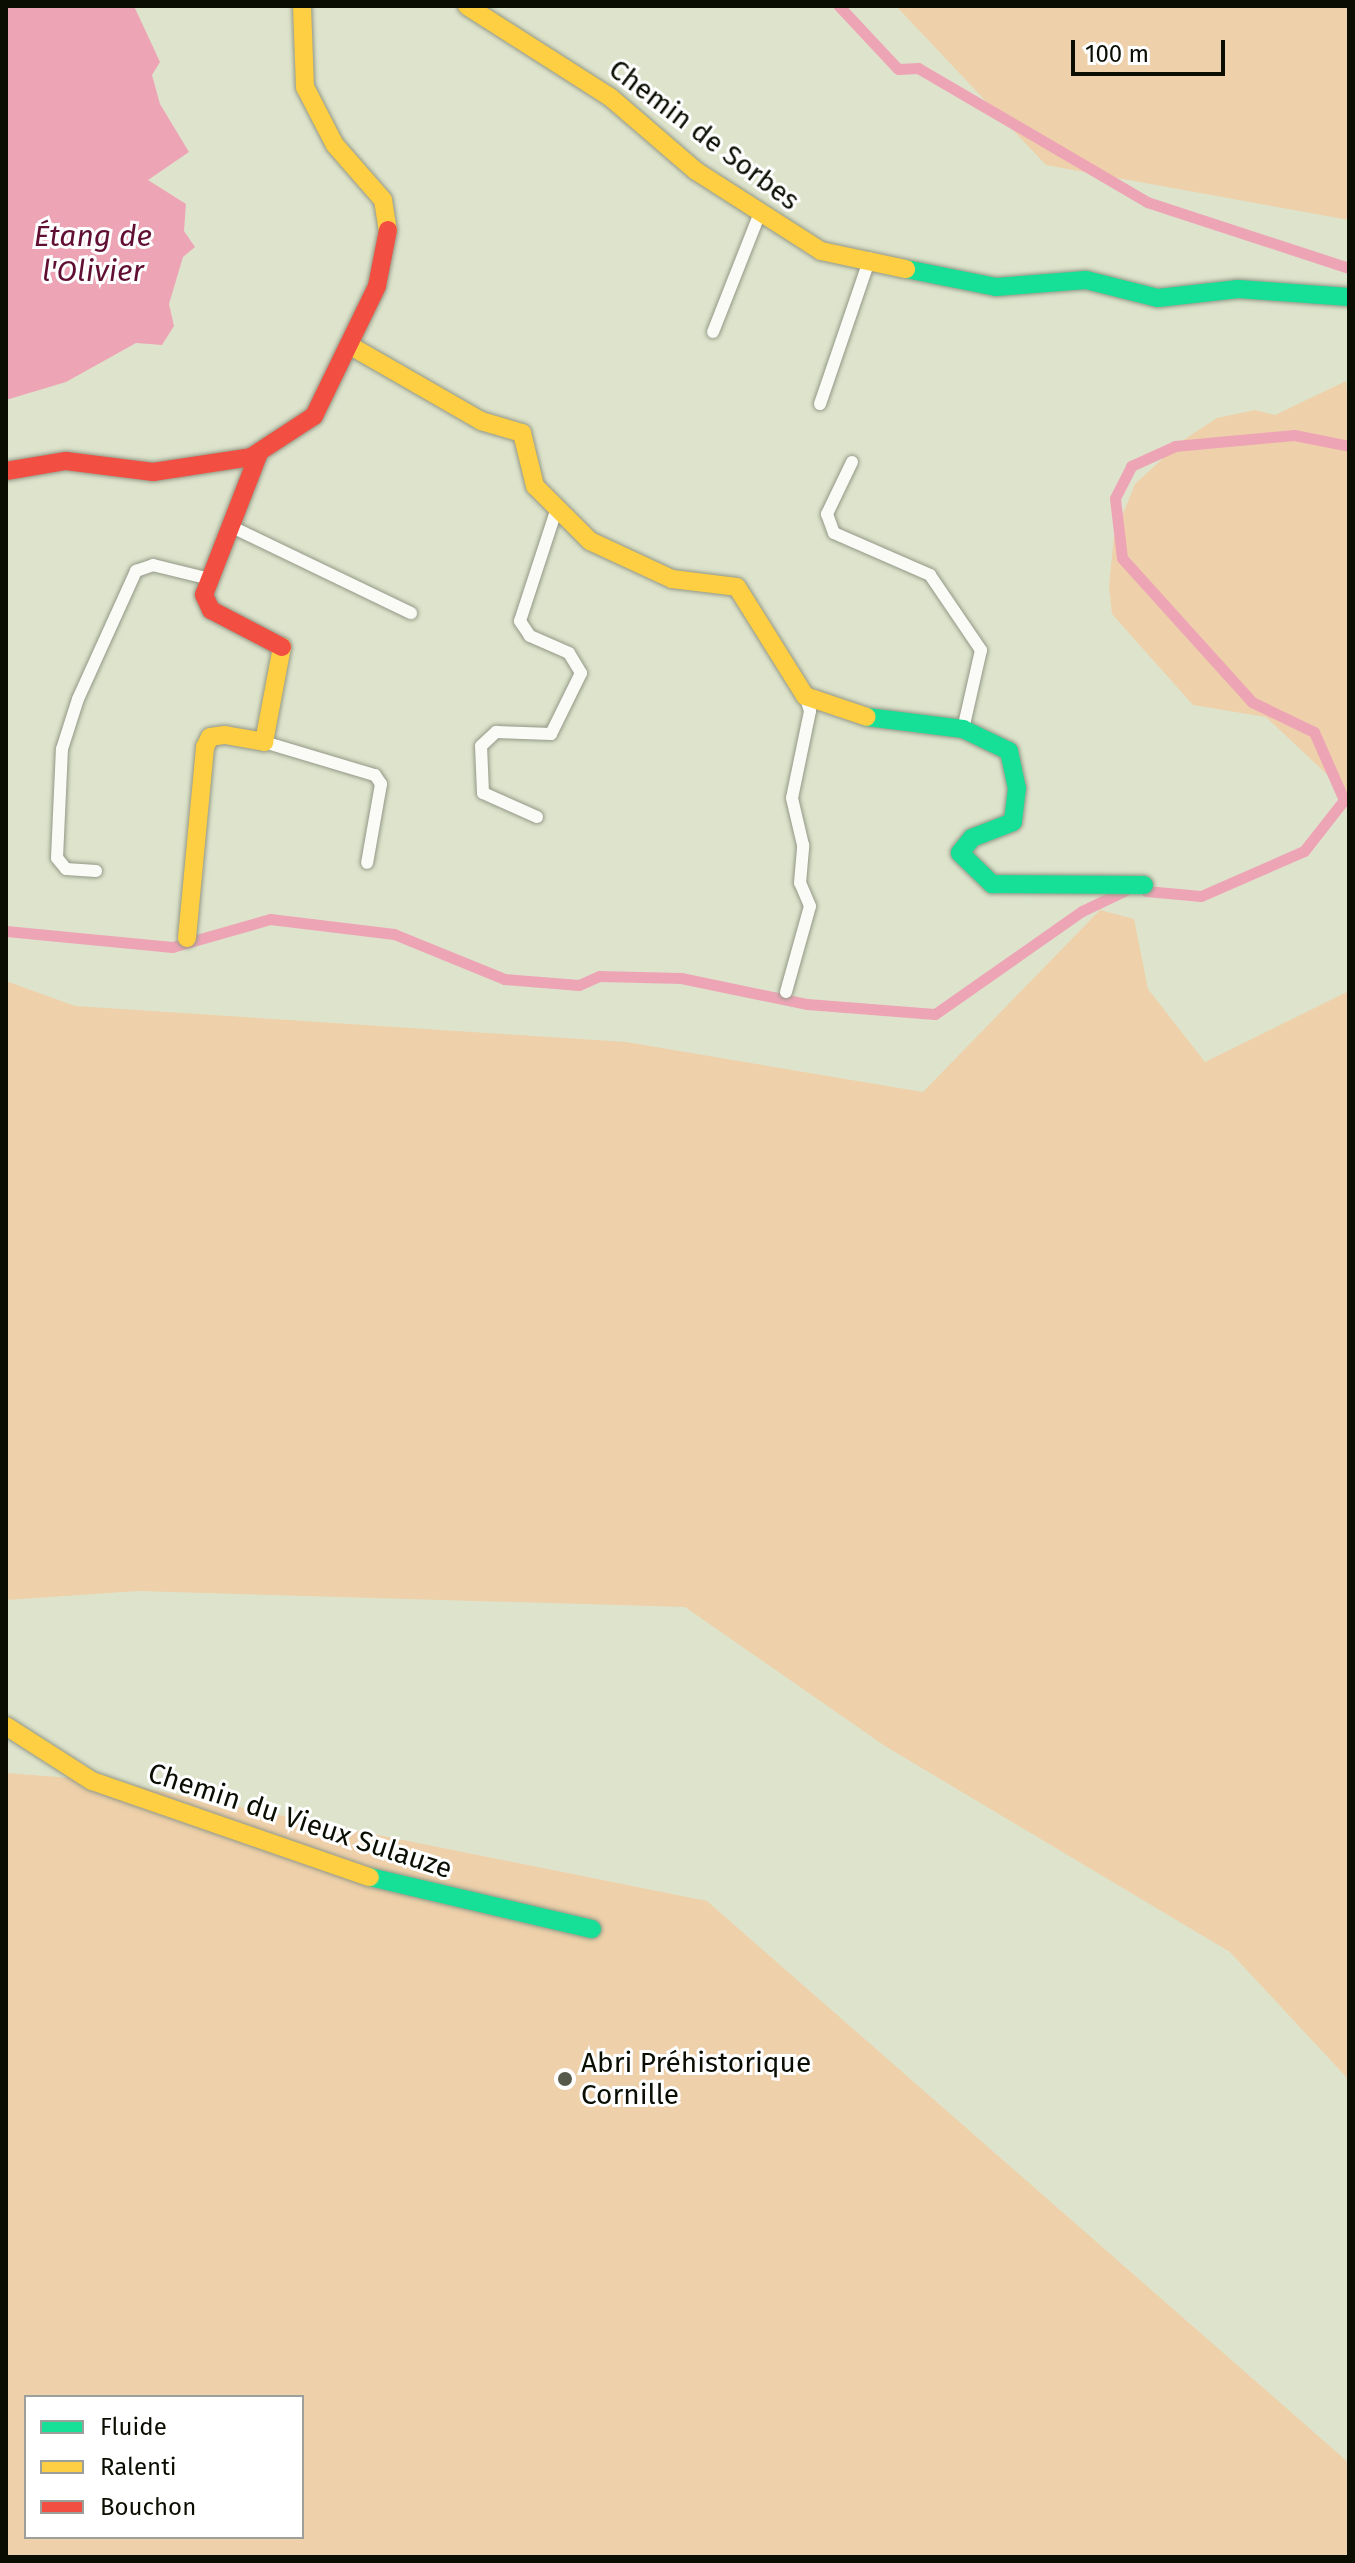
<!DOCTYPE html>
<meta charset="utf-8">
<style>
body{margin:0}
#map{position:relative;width:1355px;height:2563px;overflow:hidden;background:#dee4cc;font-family:"Fira Sans",sans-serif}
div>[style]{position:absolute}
.green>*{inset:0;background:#eed0aa}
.water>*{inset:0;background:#eda5b6}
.canal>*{height:11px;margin:-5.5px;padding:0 5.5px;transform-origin:5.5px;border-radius:5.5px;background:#eda5b6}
.roads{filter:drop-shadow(0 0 2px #939886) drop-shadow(0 0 2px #939886)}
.street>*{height:12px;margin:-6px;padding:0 6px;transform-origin:6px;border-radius:6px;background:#fafbf7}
.fast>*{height:18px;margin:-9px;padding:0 9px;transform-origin:9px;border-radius:9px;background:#16e098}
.slow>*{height:18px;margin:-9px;padding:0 9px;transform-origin:9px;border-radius:9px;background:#ffcf43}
.jam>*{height:18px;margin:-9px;padding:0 9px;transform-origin:9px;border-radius:9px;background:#f24e42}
.dots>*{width:22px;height:22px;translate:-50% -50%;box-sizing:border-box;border:4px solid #fff;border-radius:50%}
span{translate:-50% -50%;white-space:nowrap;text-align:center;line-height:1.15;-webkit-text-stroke:6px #fff;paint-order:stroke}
.street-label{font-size:28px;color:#0a0e02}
.poi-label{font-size:28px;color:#0a0e02}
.left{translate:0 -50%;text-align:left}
.water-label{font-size:30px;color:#600e32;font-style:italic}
.frame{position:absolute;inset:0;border:8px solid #0a0e02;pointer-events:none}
.legend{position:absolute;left:24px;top:2395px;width:280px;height:144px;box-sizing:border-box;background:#fff;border:2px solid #9d9f9a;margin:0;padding:10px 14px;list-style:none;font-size:24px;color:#0a0e02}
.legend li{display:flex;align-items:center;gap:16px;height:40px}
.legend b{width:40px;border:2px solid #9d9f9a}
.scale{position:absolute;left:1071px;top:40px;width:154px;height:36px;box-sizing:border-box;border:4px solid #0a0e02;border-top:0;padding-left:10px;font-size:24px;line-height:28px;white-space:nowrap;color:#0a0e02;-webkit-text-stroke:6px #fff;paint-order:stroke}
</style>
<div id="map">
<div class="green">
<div style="clip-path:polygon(896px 6px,1349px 6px,1349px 220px,1046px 165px)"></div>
<div style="clip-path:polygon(1346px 381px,1349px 406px,1349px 795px,1266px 717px,1193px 705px,1112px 614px,1109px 586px,1114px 536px,1135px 484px,1182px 441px,1217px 418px,1255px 410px,1275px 415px)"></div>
<div style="clip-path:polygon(1100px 910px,1134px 919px,1148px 989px,1205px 1062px,1349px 991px,1349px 2080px,1230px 1952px,885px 1746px,685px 1607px,138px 1591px,6px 1600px,6px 981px,75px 1006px,626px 1042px,923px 1092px)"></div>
<div style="clip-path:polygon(evenodd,6px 1773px,110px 1781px,707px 1901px,1349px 2463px,1349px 2557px,6px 2557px,6px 1773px,26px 2397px,302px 2397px,302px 2537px,26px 2537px,26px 2397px)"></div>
</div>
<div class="water">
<div style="clip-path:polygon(6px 6px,134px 6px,160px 62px,152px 75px,160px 104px,189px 152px,148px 180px,186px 204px,184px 231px,195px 247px,183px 257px,169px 304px,174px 326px,162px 345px,136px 343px,66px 382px,6px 400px)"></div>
</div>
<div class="canal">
<div style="left:839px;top:6px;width:86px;rotate:46.9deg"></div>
<div style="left:898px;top:69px;width:20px;rotate:-3deg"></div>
<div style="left:918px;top:68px;width:265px;rotate:30.3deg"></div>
<div style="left:1147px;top:202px;width:213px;rotate:18.1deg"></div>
<div style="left:1146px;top:891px;width:55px;rotate:5.2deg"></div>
<div style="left:1201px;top:896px;width:112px;rotate:-23.6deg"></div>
<div style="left:1304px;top:851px;width:65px;rotate:-51.9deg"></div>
<div style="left:1344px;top:800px;width:74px;rotate:-113.8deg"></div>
<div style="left:1314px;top:732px;width:69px;rotate:-154.2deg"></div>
<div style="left:1252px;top:702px;width:194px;rotate:-132.1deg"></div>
<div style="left:1122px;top:558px;width:60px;rotate:-96.7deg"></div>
<div style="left:1115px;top:498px;width:36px;rotate:-63deg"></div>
<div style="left:1131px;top:466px;width:48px;rotate:-24.4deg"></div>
<div style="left:1175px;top:446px;width:120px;rotate:-5.3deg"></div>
<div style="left:1294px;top:435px;width:56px;rotate:11.3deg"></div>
<div style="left:6px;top:931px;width:167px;rotate:5.5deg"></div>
<div style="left:172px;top:947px;width:102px;rotate:-15.9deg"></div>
<div style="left:270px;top:919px;width:125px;rotate:6.9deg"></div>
<div style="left:394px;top:934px;width:119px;rotate:22.2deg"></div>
<div style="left:504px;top:979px;width:75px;rotate:4.6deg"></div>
<div style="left:579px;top:985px;width:22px;rotate:-24deg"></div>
<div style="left:599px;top:976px;width:82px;rotate:1.4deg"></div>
<div style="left:681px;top:978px;width:129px;rotate:11.7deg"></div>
<div style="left:807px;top:1004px;width:128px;rotate:4.5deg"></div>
<div style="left:935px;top:1014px;width:179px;rotate:-35deg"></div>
<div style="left:1082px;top:911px;width:47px;rotate:-25.5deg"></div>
</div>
<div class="roads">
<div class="street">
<div style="left:713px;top:332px;width:126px;rotate:-68.5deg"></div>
<div style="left:820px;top:404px;width:154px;rotate:-71.1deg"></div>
<div style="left:852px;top:462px;width:58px;rotate:115.7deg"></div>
<div style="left:827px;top:514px;width:20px;rotate:70deg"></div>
<div style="left:834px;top:533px;width:105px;rotate:23.6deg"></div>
<div style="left:930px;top:575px;width:91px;rotate:55.8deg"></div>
<div style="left:981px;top:650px;width:81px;rotate:102.8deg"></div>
<div style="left:230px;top:526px;width:201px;rotate:25.7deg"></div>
<div style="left:264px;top:742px;width:116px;rotate:16.6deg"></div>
<div style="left:375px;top:775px;width:11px;rotate:56deg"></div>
<div style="left:381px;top:784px;width:80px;rotate:100deg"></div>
<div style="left:537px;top:817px;width:59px;rotate:-156deg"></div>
<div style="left:483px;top:793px;width:47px;rotate:-92.4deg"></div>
<div style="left:481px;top:746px;width:21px;rotate:-43deg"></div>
<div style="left:496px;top:732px;width:55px;rotate:2.1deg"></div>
<div style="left:551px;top:734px;width:68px;rotate:-63.8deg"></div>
<div style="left:581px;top:673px;width:23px;rotate:-121deg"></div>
<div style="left:569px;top:653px;width:43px;rotate:-156.4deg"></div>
<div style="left:530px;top:636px;width:18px;rotate:-124deg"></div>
<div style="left:520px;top:621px;width:116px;rotate:-71.9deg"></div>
<div style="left:96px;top:871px;width:30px;rotate:-176deg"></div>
<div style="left:66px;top:869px;width:14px;rotate:-129deg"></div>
<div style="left:57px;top:858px;width:109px;rotate:-87.4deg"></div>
<div style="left:62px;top:749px;width:52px;rotate:-72.3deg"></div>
<div style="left:78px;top:699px;width:141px;rotate:-65.6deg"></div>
<div style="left:136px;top:571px;width:18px;rotate:-19deg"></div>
<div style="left:153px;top:565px;width:59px;rotate:13.8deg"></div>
<div style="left:786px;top:992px;width:89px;rotate:-74.4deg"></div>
<div style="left:810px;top:906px;width:25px;rotate:-113deg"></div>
<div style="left:800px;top:883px;width:38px;rotate:-85deg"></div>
<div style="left:803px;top:845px;width:48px;rotate:-103.2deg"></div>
<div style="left:792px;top:798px;width:89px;rotate:-78.3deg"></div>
<div style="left:810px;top:711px;width:16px;rotate:-108deg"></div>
</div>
<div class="fast">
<div style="left:906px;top:269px;width:92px;rotate:11.3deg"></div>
<div style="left:996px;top:287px;width:90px;rotate:-4.4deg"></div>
<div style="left:1086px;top:280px;width:74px;rotate:14deg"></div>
<div style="left:1158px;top:298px;width:81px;rotate:-6.4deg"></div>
<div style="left:1238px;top:289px;width:111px;rotate:4.1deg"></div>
<div style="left:867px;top:717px;width:97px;rotate:7.1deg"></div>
<div style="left:963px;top:729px;width:51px;rotate:25.6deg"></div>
<div style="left:1009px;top:751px;width:38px;rotate:78deg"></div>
<div style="left:1017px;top:788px;width:34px;rotate:97deg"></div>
<div style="left:1013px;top:822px;width:44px;rotate:158.7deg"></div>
<div style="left:972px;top:838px;width:19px;rotate:129deg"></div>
<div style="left:960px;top:853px;width:45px;rotate:44.1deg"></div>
<div style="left:992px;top:884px;width:152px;rotate:0.4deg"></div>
<div style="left:370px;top:1877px;width:228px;rotate:13.2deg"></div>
</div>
<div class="slow">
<div style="left:302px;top:6px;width:81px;rotate:87.9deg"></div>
<div style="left:305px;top:87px;width:65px;rotate:62.7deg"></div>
<div style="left:335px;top:145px;width:73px;rotate:48.9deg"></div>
<div style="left:383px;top:200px;width:30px;rotate:81deg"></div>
<div style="left:467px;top:6px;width:169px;rotate:32.5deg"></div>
<div style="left:610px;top:97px;width:113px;rotate:40.7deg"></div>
<div style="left:696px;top:171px;width:148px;rotate:32.6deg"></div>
<div style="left:821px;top:251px;width:87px;rotate:12deg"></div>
<div style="left:349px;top:345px;width:152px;rotate:29.9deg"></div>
<div style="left:481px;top:421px;width:43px;rotate:16.3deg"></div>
<div style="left:522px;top:433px;width:55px;rotate:76.2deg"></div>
<div style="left:535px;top:486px;width:78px;rotate:45deg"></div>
<div style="left:590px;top:541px;width:90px;rotate:24.9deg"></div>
<div style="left:672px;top:579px;width:65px;rotate:7deg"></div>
<div style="left:737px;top:587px;width:128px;rotate:58deg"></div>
<div style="left:805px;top:696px;width:65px;rotate:18.7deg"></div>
<div style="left:187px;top:938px;width:192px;rotate:-84.6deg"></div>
<div style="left:205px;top:747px;width:11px;rotate:-63deg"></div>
<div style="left:210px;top:737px;width:15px;rotate:-8deg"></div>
<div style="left:225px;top:735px;width:40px;rotate:10deg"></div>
<div style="left:264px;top:742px;width:97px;rotate:-79.3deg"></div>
<div style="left:6px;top:1726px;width:102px;rotate:32.6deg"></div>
<div style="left:92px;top:1781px;width:294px;rotate:19.1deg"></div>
</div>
<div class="jam">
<div style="left:259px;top:453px;width:152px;rotate:111.2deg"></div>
<div style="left:204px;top:595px;width:17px;rotate:65deg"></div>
<div style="left:211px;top:610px;width:80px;rotate:27.5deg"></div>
<div style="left:6px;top:471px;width:61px;rotate:-9.5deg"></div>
<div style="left:66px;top:461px;width:88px;rotate:7.2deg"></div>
<div style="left:153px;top:472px;width:99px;rotate:-8.7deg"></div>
<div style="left:251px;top:457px;width:75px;rotate:-33.1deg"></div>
<div style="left:314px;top:416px;width:144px;rotate:-64.1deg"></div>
<div style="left:377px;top:286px;width:57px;rotate:-78.9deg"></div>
</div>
</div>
<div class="dots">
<div style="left:565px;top:2079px;background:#545949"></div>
</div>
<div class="street-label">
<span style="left:704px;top:135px;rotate:37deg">Chemin de Sorbes</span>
<span style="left:300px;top:1821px;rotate:18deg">Chemin du Vieux Sulauze</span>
</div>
<div class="poi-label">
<span class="left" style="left:581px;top:2079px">Abri Préhistorique<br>Cornille</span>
</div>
<div class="water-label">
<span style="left:93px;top:253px">Étang de<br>l'Olivier</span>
</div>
<div class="frame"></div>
<ul class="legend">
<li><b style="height:10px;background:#16e098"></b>Fluide</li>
<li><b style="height:10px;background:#ffcf43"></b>Ralenti</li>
<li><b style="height:10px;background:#f24e42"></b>Bouchon</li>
</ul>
<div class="scale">100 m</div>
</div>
